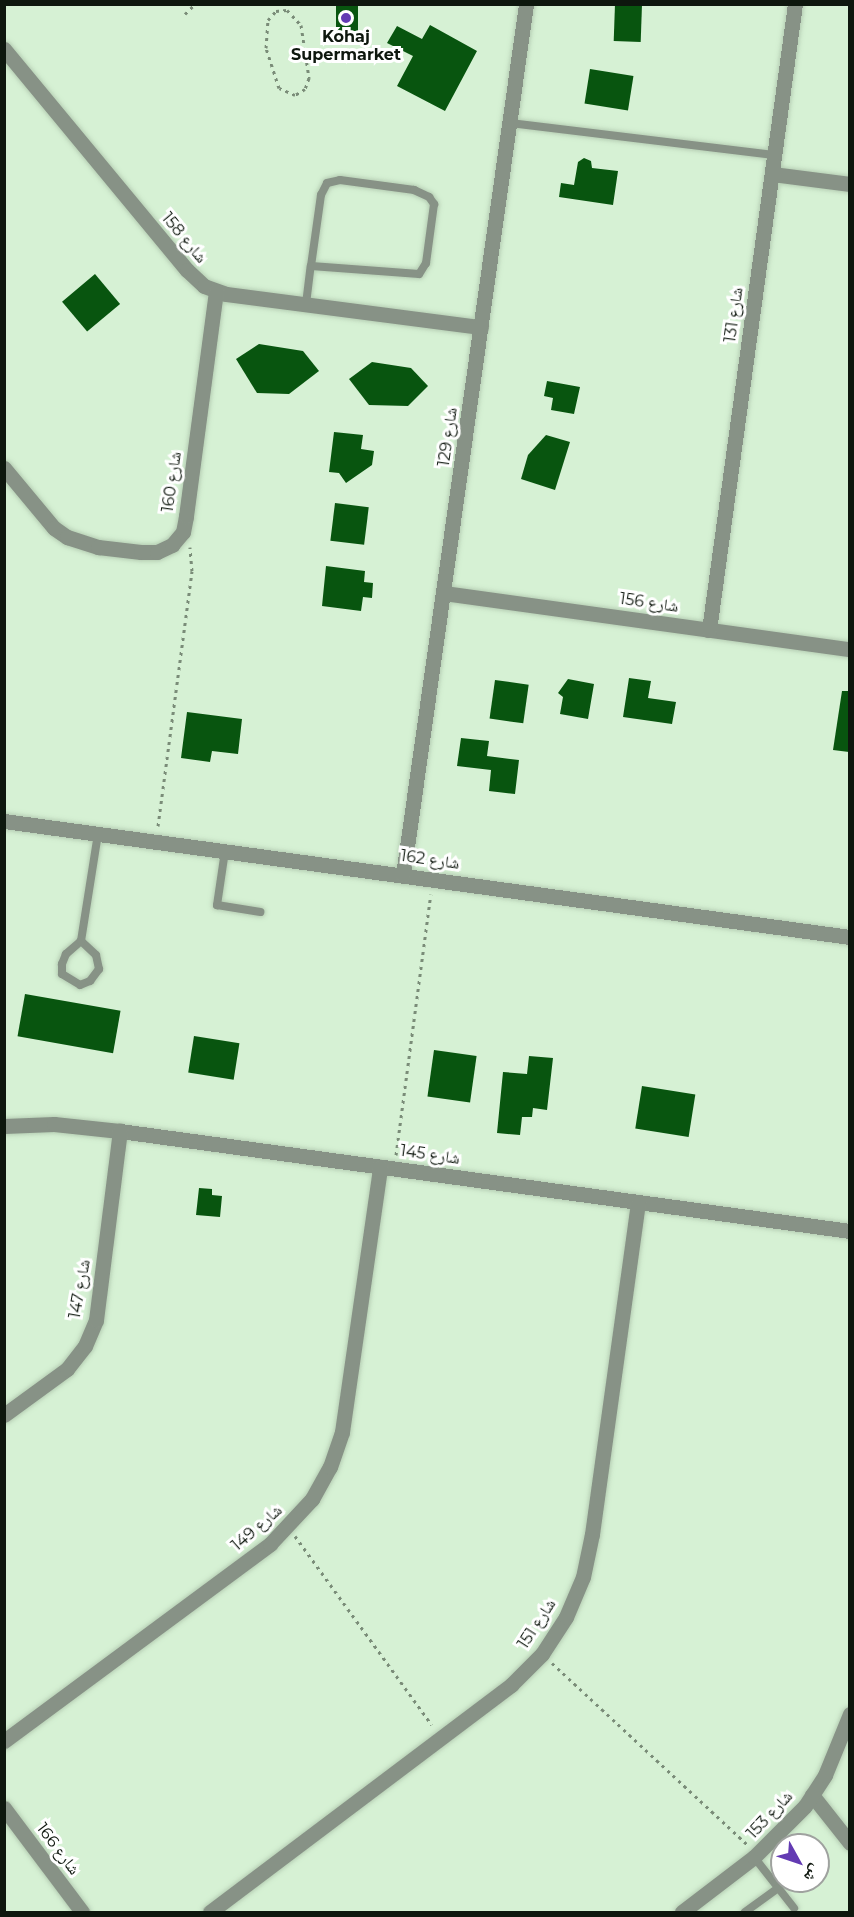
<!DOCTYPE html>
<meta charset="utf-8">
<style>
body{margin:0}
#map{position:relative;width:854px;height:1917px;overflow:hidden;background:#d6f1d4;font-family:Montserrat,"Noto Naskh Arabic",sans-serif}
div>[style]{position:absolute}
.building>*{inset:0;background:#08550f;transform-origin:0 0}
.path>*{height:3px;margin-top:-1.5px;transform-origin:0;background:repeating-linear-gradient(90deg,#7a8c78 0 3px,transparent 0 7.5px)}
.roads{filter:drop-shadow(0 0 2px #b6ceb4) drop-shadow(0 0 2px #b6ceb4)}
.lane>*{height:8px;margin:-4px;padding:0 4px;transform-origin:4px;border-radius:4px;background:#879286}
.street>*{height:15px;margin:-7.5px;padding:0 7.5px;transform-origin:7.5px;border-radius:7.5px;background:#879286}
.dots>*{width:16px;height:16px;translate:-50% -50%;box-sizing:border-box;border:3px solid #fff;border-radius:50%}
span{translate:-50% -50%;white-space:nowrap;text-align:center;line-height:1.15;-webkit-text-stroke:6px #fff;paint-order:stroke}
.poi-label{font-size:16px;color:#0e170e;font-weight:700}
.street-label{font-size:16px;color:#0e170e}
.frame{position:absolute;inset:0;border:6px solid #0e170e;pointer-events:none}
.north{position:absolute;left:770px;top:1833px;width:60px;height:60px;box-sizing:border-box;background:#fff;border:2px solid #9fa29f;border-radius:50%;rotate:130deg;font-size:16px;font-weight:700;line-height:24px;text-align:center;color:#0e170e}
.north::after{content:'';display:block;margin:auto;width:21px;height:27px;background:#633bb3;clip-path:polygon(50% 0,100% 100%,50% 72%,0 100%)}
</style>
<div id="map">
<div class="building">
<div style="left:336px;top:4px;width:22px;height:27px"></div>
<div style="left:615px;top:4px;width:27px;height:37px;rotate:2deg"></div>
<div style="clip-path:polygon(430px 25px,477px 51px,445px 111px,397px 86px,413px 56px,387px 43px,397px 26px,422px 39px)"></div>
<div style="left:590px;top:69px;width:44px;height:35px;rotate:9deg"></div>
<div style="clip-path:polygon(584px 158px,591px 161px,592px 168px,618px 171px,613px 205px,559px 197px,561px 183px,574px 185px,578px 162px)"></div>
<div style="left:95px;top:274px;width:39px;height:43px;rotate:50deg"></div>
<div style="clip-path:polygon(259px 344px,303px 351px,319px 371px,289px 394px,257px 393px,236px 359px)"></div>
<div style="clip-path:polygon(372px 362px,411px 368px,428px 386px,408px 406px,369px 405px,349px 379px)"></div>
<div style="clip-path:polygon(547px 381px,580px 387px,574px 414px,551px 410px,553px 398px,544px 396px)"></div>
<div style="clip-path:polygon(334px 432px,363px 435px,361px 449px,374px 451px,372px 465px,346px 483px,339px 473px,329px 472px)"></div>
<div style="clip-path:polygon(546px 435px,570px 442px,555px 490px,521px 479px,528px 455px)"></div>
<div style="left:335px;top:503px;width:34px;height:38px;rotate:7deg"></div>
<div style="clip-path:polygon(326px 566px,365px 571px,364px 582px,373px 583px,372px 598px,363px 597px,361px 611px,322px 606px)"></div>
<div style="clip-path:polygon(629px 678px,651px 681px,648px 698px,676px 702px,672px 724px,623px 717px)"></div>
<div style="clip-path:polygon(568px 679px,594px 684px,588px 719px,560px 714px,563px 697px,558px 693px)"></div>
<div style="left:495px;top:680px;width:34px;height:39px;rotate:8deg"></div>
<div style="clip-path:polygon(842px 691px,849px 691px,849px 752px,833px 750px)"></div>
<div style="clip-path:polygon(187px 712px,242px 719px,238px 754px,212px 751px,210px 762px,181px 758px)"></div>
<div style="clip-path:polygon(461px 738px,489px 741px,487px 756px,519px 760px,515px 794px,489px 791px,491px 770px,457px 766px)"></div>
<div style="left:25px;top:994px;width:97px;height:43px;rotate:10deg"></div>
<div style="left:194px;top:1036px;width:46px;height:37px;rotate:9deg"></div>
<div style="left:434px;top:1050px;width:43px;height:47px;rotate:8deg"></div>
<div style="clip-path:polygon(529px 1056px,553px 1058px,547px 1110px,533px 1108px,532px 1117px,522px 1117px,520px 1135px,497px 1133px,503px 1072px,527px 1074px)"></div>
<div style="left:642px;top:1086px;width:54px;height:43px;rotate:9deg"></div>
<div style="clip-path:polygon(199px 1188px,212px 1189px,212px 1195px,222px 1196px,220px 1217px,196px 1215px)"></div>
</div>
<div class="path">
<div style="left:287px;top:10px;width:21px;rotate:47deg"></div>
<div style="left:301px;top:25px;width:54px;rotate:81.4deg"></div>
<div style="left:309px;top:78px;width:12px;rotate:110deg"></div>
<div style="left:305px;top:89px;width:12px;rotate:149deg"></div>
<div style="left:295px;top:95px;width:17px;rotate:-156deg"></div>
<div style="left:279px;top:88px;width:42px;rotate:-108deg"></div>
<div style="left:266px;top:48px;width:28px;rotate:-86deg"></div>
<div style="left:268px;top:20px;width:12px;rotate:-48deg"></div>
<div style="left:276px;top:11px;width:11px;rotate:-5deg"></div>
<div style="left:185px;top:14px;width:14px;rotate:-45deg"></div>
<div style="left:158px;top:826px;width:257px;rotate:-82.4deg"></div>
<div style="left:192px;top:571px;width:24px;rotate:-95deg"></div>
<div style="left:396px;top:1155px;width:263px;rotate:-82.4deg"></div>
<div style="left:295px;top:1536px;width:233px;rotate:54.1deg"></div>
<div style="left:552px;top:1663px;width:266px;rotate:42.9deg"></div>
</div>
<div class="roads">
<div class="lane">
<div style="left:510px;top:123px;width:266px;rotate:6.9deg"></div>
<div style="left:306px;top:304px;width:38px;rotate:-83deg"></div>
<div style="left:311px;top:266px;width:72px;rotate:-82deg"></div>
<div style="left:321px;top:195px;width:13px;rotate:-63deg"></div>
<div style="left:327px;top:183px;width:13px;rotate:-13deg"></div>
<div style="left:340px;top:180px;width:75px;rotate:7.7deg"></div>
<div style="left:414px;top:190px;width:17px;rotate:25deg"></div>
<div style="left:429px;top:197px;width:9px;rotate:54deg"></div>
<div style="left:434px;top:204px;width:60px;rotate:97.7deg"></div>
<div style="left:426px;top:263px;width:13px;rotate:122deg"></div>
<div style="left:419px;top:274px;width:108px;rotate:-175.8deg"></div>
<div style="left:225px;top:851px;width:55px;rotate:98.4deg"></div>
<div style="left:217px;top:905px;width:44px;rotate:9.2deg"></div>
<div style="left:81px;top:941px;width:20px;rotate:139deg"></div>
<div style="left:66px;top:954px;width:11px;rotate:112deg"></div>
<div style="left:62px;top:964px;width:10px;rotate:90deg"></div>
<div style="left:62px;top:974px;width:21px;rotate:31deg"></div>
<div style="left:80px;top:985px;width:11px;rotate:-22deg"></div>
<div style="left:90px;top:981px;width:15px;rotate:-53deg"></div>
<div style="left:99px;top:969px;width:14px;rotate:-102deg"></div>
<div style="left:96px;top:955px;width:21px;rotate:-137deg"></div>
<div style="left:81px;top:941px;width:108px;rotate:-81deg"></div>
<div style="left:754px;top:1857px;width:65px;rotate:51.9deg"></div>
<div style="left:745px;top:1912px;width:41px;rotate:-36deg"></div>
</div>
<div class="street">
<div style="left:4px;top:49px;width:287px;rotate:50.4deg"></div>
<div style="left:187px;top:270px;width:23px;rotate:43deg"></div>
<div style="left:204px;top:286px;width:23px;rotate:20deg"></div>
<div style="left:226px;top:294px;width:257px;rotate:7.4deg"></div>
<div style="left:772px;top:174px;width:79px;rotate:7.3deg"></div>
<div style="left:4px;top:468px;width:78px;rotate:50.2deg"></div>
<div style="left:54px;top:528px;width:16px;rotate:35deg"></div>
<div style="left:67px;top:537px;width:33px;rotate:18deg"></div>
<div style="left:98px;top:547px;width:43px;rotate:6.6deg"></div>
<div style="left:141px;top:552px;width:16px"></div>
<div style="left:157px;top:552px;width:17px;rotate:-25deg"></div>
<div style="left:172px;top:545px;width:17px;rotate:-50deg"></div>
<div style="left:183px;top:532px;width:16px;rotate:-79deg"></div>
<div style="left:186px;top:516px;width:227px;rotate:-82.4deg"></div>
<div style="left:444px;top:593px;width:410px;rotate:7.9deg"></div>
<div style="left:709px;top:630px;width:632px;rotate:-82.18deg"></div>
<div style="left:4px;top:821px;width:854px;rotate:7.81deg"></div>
<div style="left:403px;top:875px;width:880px;rotate:-81.96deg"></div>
<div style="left:4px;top:1126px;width:50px;rotate:-2.3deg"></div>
<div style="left:54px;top:1124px;width:66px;rotate:6.1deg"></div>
<div style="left:120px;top:1131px;width:737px;rotate:7.8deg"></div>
<div style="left:4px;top:1415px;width:78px;rotate:-36.1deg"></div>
<div style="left:67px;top:1369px;width:29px;rotate:-52deg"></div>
<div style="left:85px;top:1346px;width:28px;rotate:-67deg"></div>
<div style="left:96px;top:1320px;width:191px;rotate:-82.8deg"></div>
<div style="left:4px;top:1741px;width:331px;rotate:-36.5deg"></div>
<div style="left:270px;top:1544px;width:62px;rotate:-47deg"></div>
<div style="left:312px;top:1499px;width:37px;rotate:-61deg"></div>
<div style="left:330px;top:1467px;width:37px;rotate:-71deg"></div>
<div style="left:342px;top:1432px;width:268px;rotate:-81.8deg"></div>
<div style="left:812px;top:1795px;width:61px;rotate:51.6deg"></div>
<div style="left:4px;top:1808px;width:130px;rotate:53.1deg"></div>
<div style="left:210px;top:1912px;width:377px;rotate:-37deg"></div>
<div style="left:511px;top:1685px;width:44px;rotate:-45deg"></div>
<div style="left:542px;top:1654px;width:44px;rotate:-57deg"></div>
<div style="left:566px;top:1617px;width:43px;rotate:-67deg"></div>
<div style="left:583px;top:1577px;width:44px;rotate:-78.2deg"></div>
<div style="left:592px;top:1534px;width:335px;rotate:-82.1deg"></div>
<div style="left:682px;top:1912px;width:91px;rotate:-37.4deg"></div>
<div style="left:754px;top:1857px;width:72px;rotate:-45deg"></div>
<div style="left:805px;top:1806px;width:37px;rotate:-57deg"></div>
<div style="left:825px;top:1775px;width:66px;rotate:-67.7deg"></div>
</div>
</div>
<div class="dots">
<div style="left:346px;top:18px;background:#633bb3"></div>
</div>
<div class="poi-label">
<span style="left:346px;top:46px">Kohaj<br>Supermarket</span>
</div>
<div class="street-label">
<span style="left:184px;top:238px;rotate:50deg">شارع 158</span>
<span style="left:734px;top:315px;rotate:-82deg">شارع 131</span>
<span style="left:448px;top:437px;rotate:-82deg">شارع 129</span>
<span style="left:172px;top:482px;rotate:-82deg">شارع 160</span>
<span style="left:649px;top:603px;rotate:8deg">شارع 156</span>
<span style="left:430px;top:860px;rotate:8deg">شارع 162</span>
<span style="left:430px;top:1155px;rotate:8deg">شارع 145</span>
<span style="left:80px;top:1289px;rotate:-80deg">شارع 147</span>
<span style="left:257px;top:1528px;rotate:-41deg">شارع 149</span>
<span style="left:537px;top:1624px;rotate:-57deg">شارع 151</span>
<span style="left:770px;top:1815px;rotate:-47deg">شارع 153</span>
<span style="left:58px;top:1849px;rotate:53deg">شارع 166</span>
</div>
<div class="frame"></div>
<div class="north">ش</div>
</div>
